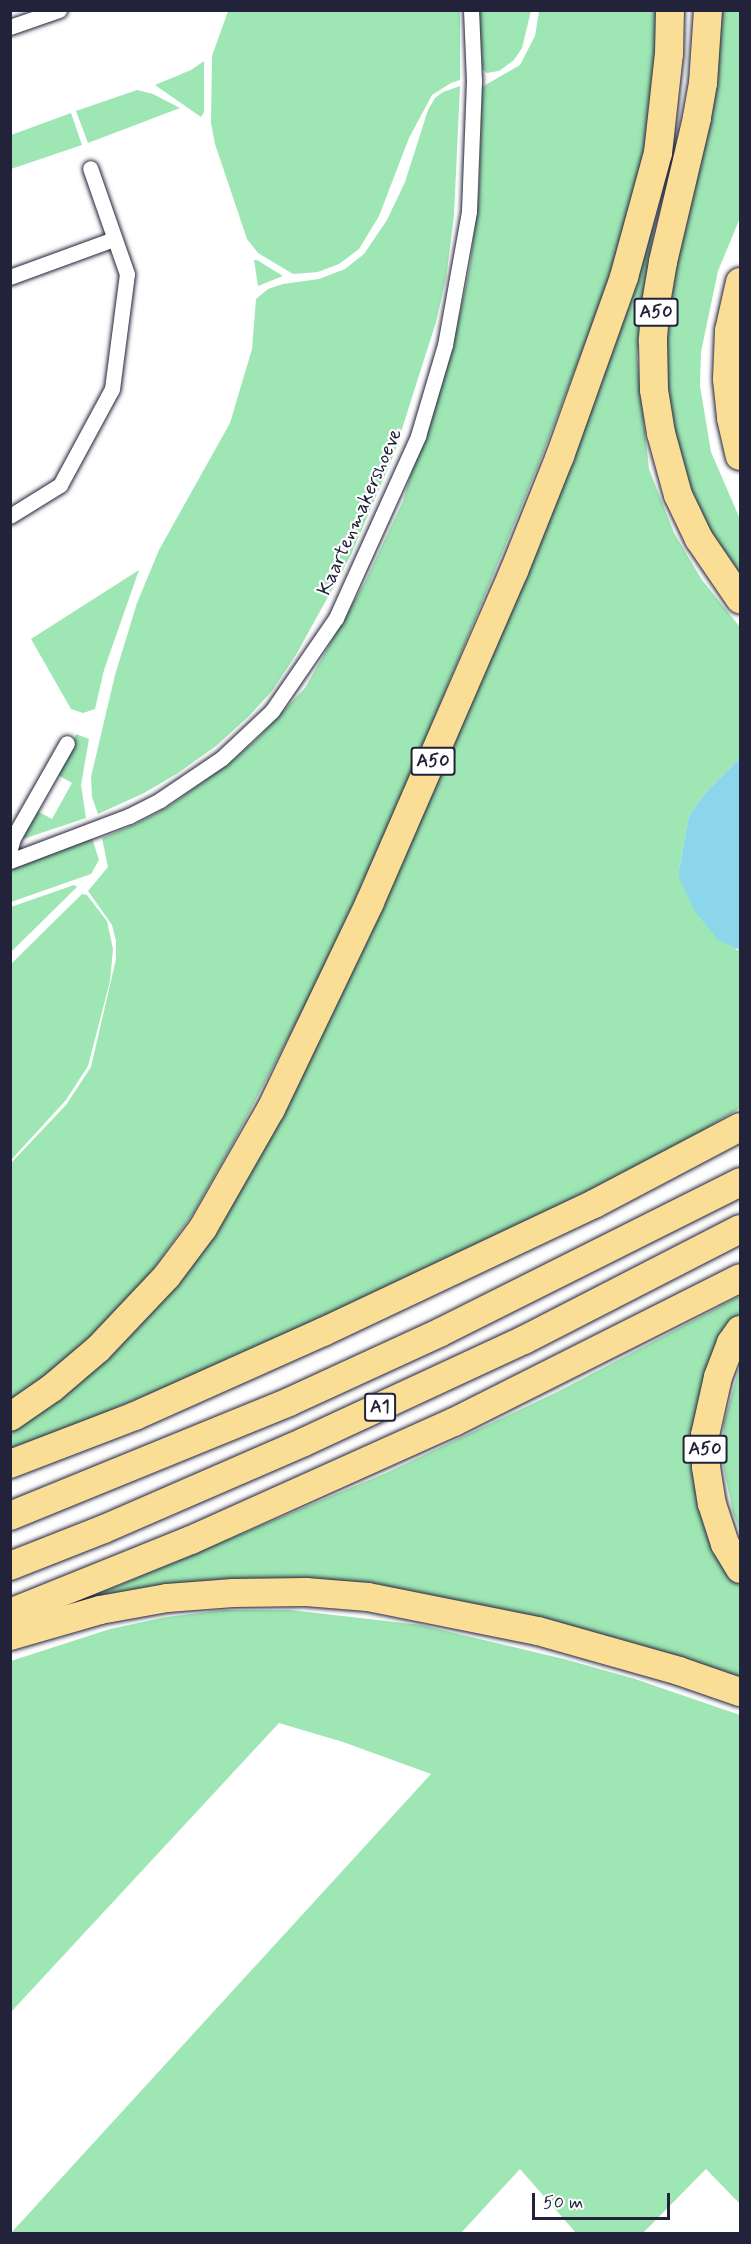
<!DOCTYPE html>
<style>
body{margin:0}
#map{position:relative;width:751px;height:2244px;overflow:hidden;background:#fff;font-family:Mynerve,sans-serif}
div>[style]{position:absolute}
.green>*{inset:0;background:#9ee6b4}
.water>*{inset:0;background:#8cd6ec}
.roads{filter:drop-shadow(0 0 2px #22223b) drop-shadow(0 0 2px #22223b)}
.street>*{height:15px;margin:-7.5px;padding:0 7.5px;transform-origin:7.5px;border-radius:7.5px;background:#fff}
.highway>*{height:28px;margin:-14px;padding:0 14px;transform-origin:14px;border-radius:14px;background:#fbde96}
span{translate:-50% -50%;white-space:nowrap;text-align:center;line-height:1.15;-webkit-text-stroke:4.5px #fff;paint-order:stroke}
.shield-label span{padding:2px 4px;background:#fff;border:2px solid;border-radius:4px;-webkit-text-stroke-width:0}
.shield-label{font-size:18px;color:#22223b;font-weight:700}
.street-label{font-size:20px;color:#22223b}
.frame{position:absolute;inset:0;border:12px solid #22223b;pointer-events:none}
.scale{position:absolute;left:532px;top:2193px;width:138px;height:27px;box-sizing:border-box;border:3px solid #22223b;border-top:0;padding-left:8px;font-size:18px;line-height:21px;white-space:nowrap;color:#22223b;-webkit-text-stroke:4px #fff;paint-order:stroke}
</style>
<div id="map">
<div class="green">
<div style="clip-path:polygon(228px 11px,460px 11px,460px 80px,451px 83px,432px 95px,409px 138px,379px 216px,359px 249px,339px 264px,318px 272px,293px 274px,258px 253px,247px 239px,215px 144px,211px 123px,212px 56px)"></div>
<div style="clip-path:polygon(479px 11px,531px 11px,522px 48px,514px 60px,499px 71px,487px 73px,482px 69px)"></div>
<div style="clip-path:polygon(539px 11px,657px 11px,653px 94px,643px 157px,628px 219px,604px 294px,538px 466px,403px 794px,314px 989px,234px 1141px,194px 1212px,147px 1278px,76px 1352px,11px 1402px,11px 1163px,66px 1105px,91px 1067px,116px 959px,116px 941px,112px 925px,88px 891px,108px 867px,102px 838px,136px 824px,168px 807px,232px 761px,257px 739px,305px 688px,364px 584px,403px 501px,411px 473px,425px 440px,458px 322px,470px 266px,479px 192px,482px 87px,520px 65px,535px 36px)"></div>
<div style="clip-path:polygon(715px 11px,740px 11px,740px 218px,718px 271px,701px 352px,700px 386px,711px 452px,740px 519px,740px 587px,694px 510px,663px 386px,675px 251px)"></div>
<div style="clip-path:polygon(204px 61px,204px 112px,201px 117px,155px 85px,191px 70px)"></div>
<div style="clip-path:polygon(460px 86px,454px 215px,446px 279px,436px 322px,394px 454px,350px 557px,297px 653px,272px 691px,249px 716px,216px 746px,178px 773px,144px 793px,98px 814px,92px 797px,91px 777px,115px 675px,137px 603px,159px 550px,230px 423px,252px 349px,256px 299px,268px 289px,283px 284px,319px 279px,345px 269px,364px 254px,387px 220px,405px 182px,428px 110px,435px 98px,443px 92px)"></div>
<div style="clip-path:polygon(137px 90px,153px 94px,180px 108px,88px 143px,76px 111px)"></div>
<div style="clip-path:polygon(71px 113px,82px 145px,11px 169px,11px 135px)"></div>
<div style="clip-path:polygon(654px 221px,637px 357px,649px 469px,674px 533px,702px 580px,740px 627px,740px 758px,706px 792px,689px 816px,678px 875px,737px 950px,740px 950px,740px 1108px,689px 1139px,584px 1193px,239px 1356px,11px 1452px,11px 1427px,234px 1185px)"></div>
<div style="clip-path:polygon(254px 260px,257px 260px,283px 276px,258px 286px)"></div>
<div style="clip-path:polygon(139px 570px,104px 670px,95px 709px,83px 713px,71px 709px,31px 639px)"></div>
<div style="clip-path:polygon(76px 734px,89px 739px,81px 785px,86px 818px,20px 840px,37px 811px,52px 819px,72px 783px,58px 775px)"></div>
<div style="clip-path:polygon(92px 838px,99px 860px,91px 874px,11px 902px,11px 868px)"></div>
<div style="clip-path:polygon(74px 885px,77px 887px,11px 952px,11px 907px)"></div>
<div style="clip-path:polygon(82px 894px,87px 895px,107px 921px,113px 949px,110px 981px,88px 1066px,66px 1100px,11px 1160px,11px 964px)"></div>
<div style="clip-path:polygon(740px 1296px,740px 1313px,732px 1324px,699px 1403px,736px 1579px,740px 1584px,740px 1690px,292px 1588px,10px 1631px,386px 1473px,557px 1392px)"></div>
<div style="clip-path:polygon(740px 1365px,740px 1531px,733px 1513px,722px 1460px,724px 1423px)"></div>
<div style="clip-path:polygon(225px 1610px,290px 1610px,421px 1625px,564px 1659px,635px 1679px,740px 1715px,740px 2204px,706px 2169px,643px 2233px,576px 2233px,520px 2169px,461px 2233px,11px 2233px,431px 1774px,343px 1742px,279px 1723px,11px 2012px,11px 1661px,110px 1629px,166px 1617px)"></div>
</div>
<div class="water">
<div style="clip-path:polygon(740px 758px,740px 950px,718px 940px,694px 910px,678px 875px,689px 816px,706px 792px)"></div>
</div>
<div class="roads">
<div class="street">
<div style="left:10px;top:27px;width:52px;rotate:-19.1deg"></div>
<div style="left:10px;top:277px;width:111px;rotate:-20.1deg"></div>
<div style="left:10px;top:516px;width:59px;rotate:-31.8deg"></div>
<div style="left:60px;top:485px;width:109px;rotate:-61.6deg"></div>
<div style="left:112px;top:389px;width:116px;rotate:-82.6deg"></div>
<div style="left:127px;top:274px;width:112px;rotate:-109.2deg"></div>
<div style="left:10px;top:849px;width:11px;rotate:-75deg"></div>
<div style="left:13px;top:838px;width:109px;rotate:-60.4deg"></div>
<div style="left:10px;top:861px;width:127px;rotate:-20.7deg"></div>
<div style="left:129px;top:816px;width:35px;rotate:-27deg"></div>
<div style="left:160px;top:800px;width:75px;rotate:-34.1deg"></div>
<div style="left:222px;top:758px;width:69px;rotate:-43.2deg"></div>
<div style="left:272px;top:711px;width:113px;rotate:-55.5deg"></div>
<div style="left:336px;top:618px;width:200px;rotate:-65.7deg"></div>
<div style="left:418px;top:436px;width:95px;rotate:-73.5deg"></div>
<div style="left:445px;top:345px;width:136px;rotate:-79.8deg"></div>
<div style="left:469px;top:211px;width:130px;rotate:-87.8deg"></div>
<div style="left:474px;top:81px;width:71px;rotate:-92.4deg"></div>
</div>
<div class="highway">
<div style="left:708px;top:10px;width:73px;rotate:93.9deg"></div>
<div style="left:703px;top:83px;width:36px;rotate:100deg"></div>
<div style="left:697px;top:118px;width:148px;rotate:103.3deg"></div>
<div style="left:663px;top:262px;width:42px;rotate:99.7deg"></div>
<div style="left:656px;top:303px;width:38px;rotate:95deg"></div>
<div style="left:653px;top:341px;width:49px;rotate:88.8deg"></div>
<div style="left:654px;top:390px;width:44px;rotate:80.8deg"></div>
<div style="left:661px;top:433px;width:64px;rotate:74.7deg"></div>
<div style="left:678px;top:495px;width:49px;rotate:64.5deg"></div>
<div style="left:699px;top:539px;width:73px;rotate:55.7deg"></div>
<div style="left:740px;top:282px;width:50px;rotate:102.7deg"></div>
<div style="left:729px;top:331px;width:48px;rotate:92.4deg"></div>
<div style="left:727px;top:379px;width:39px;rotate:84deg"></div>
<div style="left:731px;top:418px;width:39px;rotate:77deg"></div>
<div style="left:740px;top:1330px;width:16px;rotate:125deg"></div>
<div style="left:731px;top:1343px;width:36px;rotate:111deg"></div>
<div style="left:718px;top:1377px;width:59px;rotate:102.6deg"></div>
<div style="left:705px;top:1435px;width:32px;rotate:88deg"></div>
<div style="left:706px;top:1467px;width:37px;rotate:81deg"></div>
<div style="left:712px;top:1504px;width:42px;rotate:72deg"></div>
<div style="left:725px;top:1544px;width:29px;rotate:59deg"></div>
<div style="left:10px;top:1417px;width:51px;rotate:-34.6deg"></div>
<div style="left:52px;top:1388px;width:60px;rotate:-40.3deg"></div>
<div style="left:98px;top:1349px;width:100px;rotate:-46.6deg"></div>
<div style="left:167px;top:1276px;width:60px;rotate:-53.1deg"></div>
<div style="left:203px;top:1228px;width:137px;rotate:-60.3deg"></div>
<div style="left:271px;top:1109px;width:229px;rotate:-64.4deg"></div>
<div style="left:370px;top:902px;width:361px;rotate:-66.5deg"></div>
<div style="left:514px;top:571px;width:124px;rotate:-68.2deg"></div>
<div style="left:560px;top:456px;width:190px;rotate:-70.3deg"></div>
<div style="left:624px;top:277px;width:129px;rotate:-74.7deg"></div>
<div style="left:658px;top:153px;width:100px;rotate:-83.7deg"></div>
<div style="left:669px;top:54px;width:44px;rotate:-88.7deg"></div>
<div style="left:10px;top:1464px;width:134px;rotate:-21deg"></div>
<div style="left:135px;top:1416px;width:206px;rotate:-24.1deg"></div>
<div style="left:323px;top:1332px;width:300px;rotate:-25.3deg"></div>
<div style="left:594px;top:1204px;width:165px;rotate:-27.8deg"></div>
<div style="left:10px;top:1516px;width:301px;rotate:-22.2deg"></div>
<div style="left:289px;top:1402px;width:167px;rotate:-24.7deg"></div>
<div style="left:441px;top:1332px;width:335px;rotate:-26.6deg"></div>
<div style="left:10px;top:1566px;width:101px;rotate:-21.5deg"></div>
<div style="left:104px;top:1529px;width:218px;rotate:-23.5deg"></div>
<div style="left:304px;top:1442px;width:242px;rotate:-24.9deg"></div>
<div style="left:524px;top:1340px;width:243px;rotate:-27.2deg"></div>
<div style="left:10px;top:1613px;width:195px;rotate:-22deg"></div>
<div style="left:191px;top:1540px;width:288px;rotate:-24.2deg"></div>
<div style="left:454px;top:1422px;width:320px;rotate:-26.7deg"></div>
<div style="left:10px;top:1636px;width:94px;rotate:-16.1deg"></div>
<div style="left:100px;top:1610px;width:68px;rotate:-10.2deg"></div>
<div style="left:167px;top:1598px;width:66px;rotate:-4.3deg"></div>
<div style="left:233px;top:1593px;width:73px;rotate:-0.8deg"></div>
<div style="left:306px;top:1592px;width:62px;rotate:4.6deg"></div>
<div style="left:368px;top:1597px;width:173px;rotate:11.3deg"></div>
<div style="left:538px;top:1631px;width:147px;rotate:15.8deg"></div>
<div style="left:679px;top:1671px;width:65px;rotate:19deg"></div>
</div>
</div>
<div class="shield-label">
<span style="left:656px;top:312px">A50</span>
<span style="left:433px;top:761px">A50</span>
<span style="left:380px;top:1407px">A1</span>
<span style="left:705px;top:1449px">A50</span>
</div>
<div class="street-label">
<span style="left:360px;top:512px;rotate:-66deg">Kaartenmakershoeve</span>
</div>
<div class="frame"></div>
<div class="scale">50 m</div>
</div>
